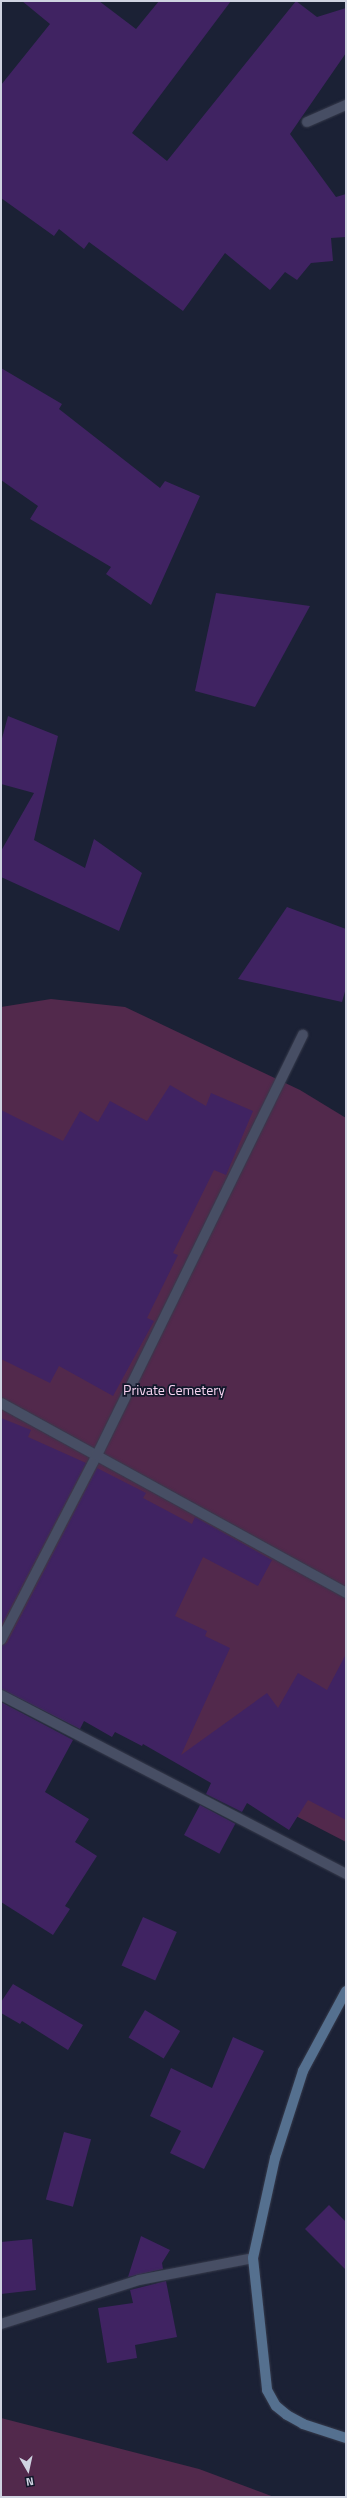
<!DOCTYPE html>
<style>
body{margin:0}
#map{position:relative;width:347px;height:2498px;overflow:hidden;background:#1b2135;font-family:"Titillium Web",sans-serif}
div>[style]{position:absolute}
.green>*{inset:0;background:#52294c}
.building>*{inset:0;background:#402362;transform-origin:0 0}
.roads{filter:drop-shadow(0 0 1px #363a4b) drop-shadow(0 0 1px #363a4b)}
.street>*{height:10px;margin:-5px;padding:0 5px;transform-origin:5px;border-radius:5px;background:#474e64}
.secondary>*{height:10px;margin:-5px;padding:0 5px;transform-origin:5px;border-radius:5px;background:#55708f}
span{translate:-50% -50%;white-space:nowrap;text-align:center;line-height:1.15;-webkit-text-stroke:3.5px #12182b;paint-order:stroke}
.park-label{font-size:14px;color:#f7d3f0}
.frame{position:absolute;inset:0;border:2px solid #cfd3e1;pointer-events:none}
.north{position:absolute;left:8px;top:2450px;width:40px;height:40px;-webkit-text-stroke:3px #12182b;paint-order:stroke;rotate:171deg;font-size:11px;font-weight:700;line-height:16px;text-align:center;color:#cfd3e1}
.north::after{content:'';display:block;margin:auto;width:14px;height:18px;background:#cfd3e1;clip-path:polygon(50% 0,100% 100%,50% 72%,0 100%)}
</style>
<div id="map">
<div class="green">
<div style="clip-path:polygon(51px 999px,125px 1007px,300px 1090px,346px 1118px,346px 1842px,1px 1663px,1px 1007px)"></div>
<div style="clip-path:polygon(1px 2418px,199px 2469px,274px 2497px,1px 2497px)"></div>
</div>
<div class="building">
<div style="clip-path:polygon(22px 1px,99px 1px,136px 29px,159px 1px,231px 1px,132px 133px,167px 161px,296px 1px,317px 17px,346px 8px,346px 53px,290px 134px,336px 197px,346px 194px,346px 237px,331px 238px,333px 261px,311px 263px,297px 280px,285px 272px,270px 290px,225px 253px,183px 311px,89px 242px,84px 249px,59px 229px,54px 236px,1px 198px,1px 85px,50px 24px)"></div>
<div style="clip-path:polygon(1px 368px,62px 404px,59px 409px,160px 488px,165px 481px,200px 496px,151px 605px,106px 574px,111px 567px,30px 519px,38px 506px,1px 480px)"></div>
<div style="clip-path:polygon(216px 593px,310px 606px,255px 707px,195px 691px)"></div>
<div style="clip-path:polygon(8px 716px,58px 736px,34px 840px,85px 868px,94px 839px,142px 873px,119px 931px,1px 877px,1px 851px,34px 793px,1px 784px,1px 742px)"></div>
<div style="clip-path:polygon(287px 907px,346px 929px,346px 988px,342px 1002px,238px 979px)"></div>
<div style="clip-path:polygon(170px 1085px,206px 1106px,211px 1093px,253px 1111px,226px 1175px,214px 1170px,173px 1253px,178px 1255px,147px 1318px,154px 1321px,113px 1396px,59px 1366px,50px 1383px,1px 1359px,1px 1110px,63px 1141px,80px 1111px,98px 1122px,110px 1101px,147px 1121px)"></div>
<div style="clip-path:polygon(1px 1418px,31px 1430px,28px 1437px,86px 1463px,1px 1626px)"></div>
<div style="clip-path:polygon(97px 1468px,146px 1493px,143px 1498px,192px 1524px,195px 1517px,272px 1560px,258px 1586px,203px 1557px,175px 1616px,207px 1631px,205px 1636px,230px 1648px,181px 1755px,267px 1693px,278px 1708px,298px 1673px,327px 1690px,346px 1654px,346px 1820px,308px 1800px,289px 1830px,247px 1803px,242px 1812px,206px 1794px,211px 1783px,143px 1744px,142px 1746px,115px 1732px,112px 1737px,84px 1721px,80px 1729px,1px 1689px,1px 1646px,7px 1643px)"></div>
<div style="clip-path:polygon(1px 1702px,73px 1740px,45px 1792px,89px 1819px,75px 1842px,97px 1856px,65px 1906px,70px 1909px,53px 1935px,1px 1902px)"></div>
<div style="left:200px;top:1805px;width:40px;height:34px;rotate:28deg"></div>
<div style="left:143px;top:1917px;width:37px;height:53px;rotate:24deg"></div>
<div style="clip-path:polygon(13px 1984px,83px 2025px,68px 2050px,22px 2021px,20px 2024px,1px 2013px,1px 2002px)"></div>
<div style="left:145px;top:2010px;width:41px;height:32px;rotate:31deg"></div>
<div style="clip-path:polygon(233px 2037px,264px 2051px,204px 2169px,170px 2153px,181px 2131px,150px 2116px,171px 2068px,212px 2088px)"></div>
<div style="left:64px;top:2132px;width:28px;height:70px;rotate:15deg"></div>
<div style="clip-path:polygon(329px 2205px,346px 2222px,346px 2270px,305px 2229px)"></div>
<div style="clip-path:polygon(141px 2236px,170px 2250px,162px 2263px,163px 2269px,128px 2277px)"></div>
<div style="clip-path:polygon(32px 2239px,36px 2290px,1px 2294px,1px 2242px)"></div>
<div style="clip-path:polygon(166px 2281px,177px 2337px,135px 2345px,137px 2358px,107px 2363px,98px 2308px,133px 2303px,130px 2290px)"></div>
</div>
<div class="roads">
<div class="street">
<div style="left:307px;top:122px;width:43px;rotate:-23.6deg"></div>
<div style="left:1px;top:1403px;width:394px;rotate:28.8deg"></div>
<div style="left:1px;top:1640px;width:208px;rotate:-62.6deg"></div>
<div style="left:97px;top:1455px;width:468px;rotate:-63.9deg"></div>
<div style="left:1px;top:1695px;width:389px;rotate:27.4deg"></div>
<div style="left:1px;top:2324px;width:145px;rotate:-17.7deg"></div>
<div style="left:139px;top:2280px;width:116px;rotate:-10.9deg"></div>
</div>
<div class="secondary">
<div style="left:346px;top:1991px;width:91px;rotate:118.3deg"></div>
<div style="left:303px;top:2071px;width:91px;rotate:107.8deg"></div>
<div style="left:275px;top:2158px;width:102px;rotate:102.4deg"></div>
<div style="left:253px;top:2258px;width:133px;rotate:83.9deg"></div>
<div style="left:267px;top:2390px;width:18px;rotate:61deg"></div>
<div style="left:276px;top:2406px;width:14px;rotate:39deg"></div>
<div style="left:287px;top:2415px;width:18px;rotate:29deg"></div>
<div style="left:303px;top:2424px;width:45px;rotate:18deg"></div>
</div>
</div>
<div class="park-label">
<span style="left:174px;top:1390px">Private Cemetery</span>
</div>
<div class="frame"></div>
<div class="north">N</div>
</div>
